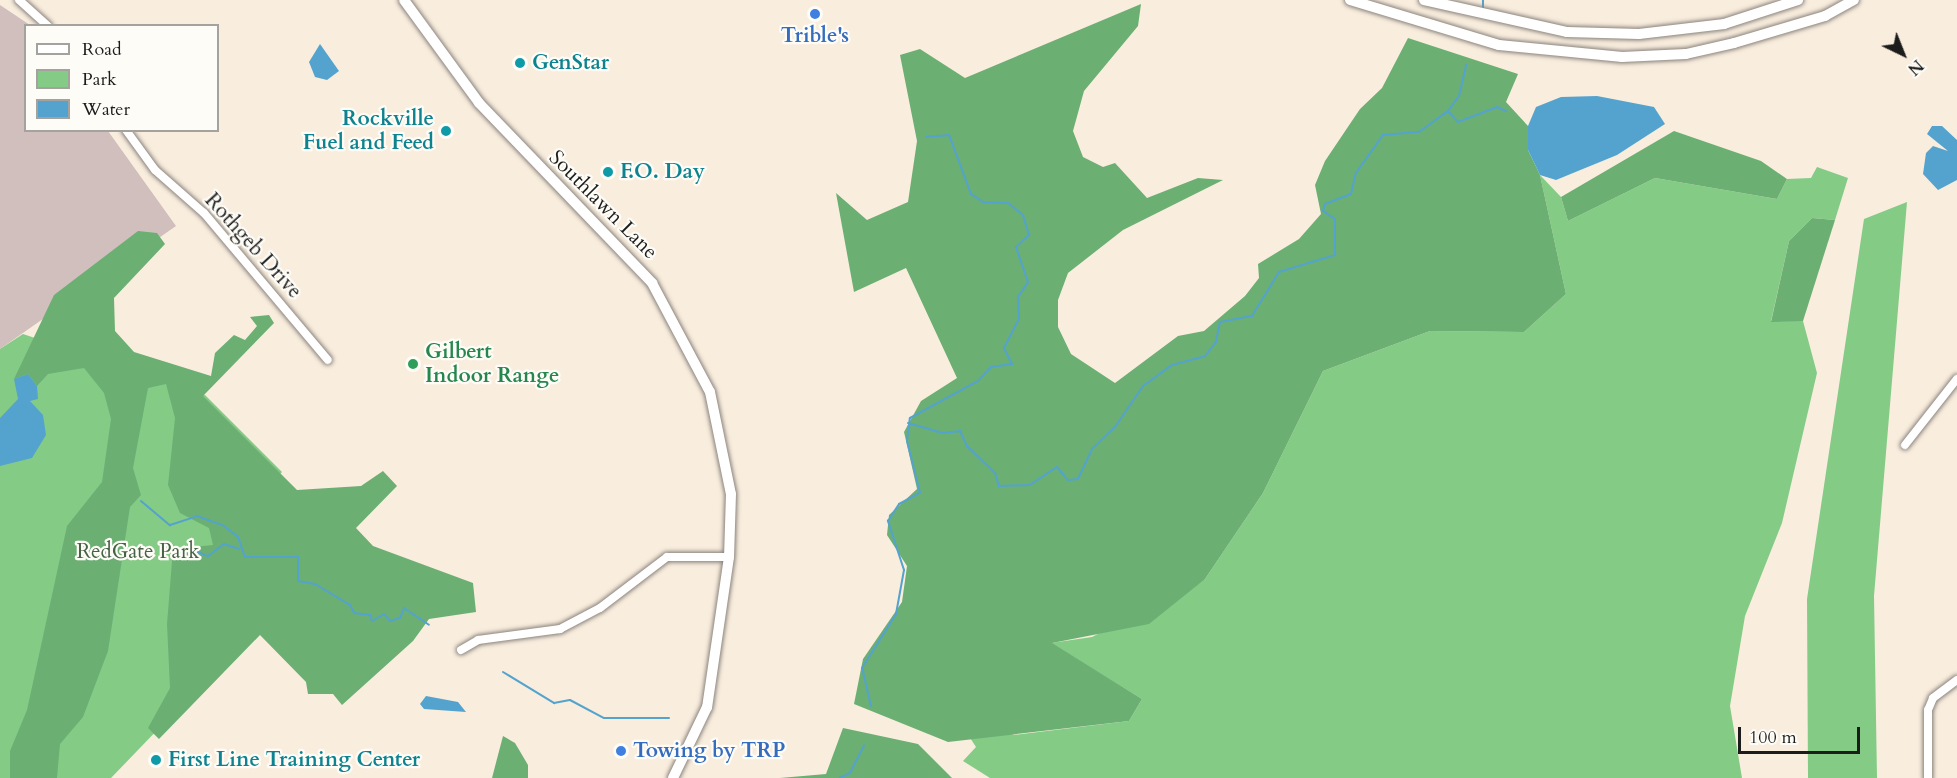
<!DOCTYPE html>
<style>
body{margin:0}
#map{position:relative;width:1957px;height:778px;overflow:hidden;background:#f9edde;font-family:Cardo,serif}
div>[style]{position:absolute}
.industrial>*{inset:0;background:#d1bfbe}
.green>*{inset:0;background:#84cb86}
.forest>*{inset:0;background:#6baf73}
.water>*{inset:0;background:#54a3ce}
.stream>*{height:2px;margin:-1px;padding:0 1px;transform-origin:1px;border-radius:1px;background:#54a3ce}
.roads{filter:drop-shadow(0 0 2px #8a847d) drop-shadow(0 0 2px #8a847d)}
.street>*{height:8px;margin:-4px;padding:0 4px;transform-origin:4px;border-radius:4px;background:#fff}
.secondary>*{height:10px;margin:-5px;padding:0 5px;transform-origin:5px;border-radius:5px;background:#fff}
.dots>*{width:16px;height:16px;translate:-50% -50%;box-sizing:border-box;border:3px solid #fdfcf7;border-radius:50%}
span{translate:-50% -50%;white-space:nowrap;text-align:center;line-height:1.15;-webkit-text-stroke:4.5px #fdfcf7;paint-order:stroke}
.shop-label{font-size:21px;color:#366cbe;font-weight:700}
.left{translate:0 -50%;text-align:left}
.culture-label{font-size:21px;color:#0d838f;font-weight:700}
.right{translate:-100% -50%;text-align:right}
.street-label{font-size:21px;color:#1c1c1c}
.leisure-label{font-size:21px;color:#27864d;font-weight:700}
.park-label{font-size:21px;color:#466246}
.legend{position:absolute;left:24px;top:24px;width:195px;height:108px;box-sizing:border-box;background:#fdfcf7;border:2px solid #a3a29f;margin:0;padding:8px 10px;list-style:none;font-size:18px;color:#1c1c1c}
.legend li{display:flex;align-items:center;gap:12px;height:30px}
.legend b{width:30px;border:2px solid #a3a29f}
.north{position:absolute;left:1873px;top:24px;width:60px;height:60px;-webkit-text-stroke:4px #fdfcf7;paint-order:stroke;rotate:137deg;font-size:16px;font-weight:700;line-height:24px;text-align:center;color:#1c1c1c}
.north::after{content:'';display:block;margin:auto;width:21px;height:27px;background:#1c1c1c;clip-path:polygon(50% 0,100% 100%,50% 72%,0 100%)}
.scale{position:absolute;left:1738px;top:727px;width:122px;height:27px;box-sizing:border-box;border:3px solid #1c1c1c;border-top:0;padding-left:8px;font-size:18px;line-height:21px;white-space:nowrap;color:#1c1c1c;-webkit-text-stroke:4px #fdfcf7;paint-order:stroke}
</style>
<div id="map">
<div class="industrial">
<div style="clip-path:polygon(0 5px,30px 25px,26px 130px,108px 131px,176px 226px,0 349px)"></div>
</div>
<div class="green">
<div style="clip-path:polygon(1817px 167px,1848px 178px,1835px 220px,1812px 218px,1789px 241px,1771px 321px,1803px 321px,1817px 373px,1782px 523px,1745px 616px,1730px 706px,1742px 778px,990px 778px,963px 761px,976px 747px,963px 727px,992px 726px,1014px 735px,1129px 721px,1142px 699px,1051px 643px,1092px 637px,1205px 579px,1263px 493px,1323px 371px,1430px 331px,1524px 332px,1566px 294px,1540px 175px,1561px 197px,1568px 221px,1655px 178px,1777px 199px,1787px 179px,1811px 178px)"></div>
<div style="clip-path:polygon(1907px 202px,1874px 596px,1877px 778px,1808px 778px,1807px 599px,1864px 219px)"></div>
<div style="clip-path:polygon(23px 334px,205px 395px,282px 472px,263px 492px,326px 555px,111px 778px,0 778px,0 349px)"></div>
</div>
<div class="forest">
<div style="clip-path:polygon(1141px 4px,1138px 26px,1084px 91px,1073px 131px,1083px 157px,1103px 167px,1115px 163px,1147px 198px,1198px 178px,1223px 180px,1123px 230px,1068px 273px,1058px 300px,1058px 327px,1071px 354px,1115px 383px,1178px 336px,1204px 331px,1245px 296px,1259px 278px,1258px 264px,1299px 239px,1321px 214px,1315px 185px,1325px 161px,1360px 109px,1382px 88px,1408px 38px,1518px 74px,1506px 102px,1528px 126px,1528px 150px,1540px 175px,1566px 294px,1524px 332px,1430px 331px,1323px 371px,1263px 493px,1205px 579px,1149px 624px,1052px 643px,1142px 699px,1129px 721px,948px 742px,854px 704px,863px 659px,902px 602px,907px 566px,887px 535px,889px 515px,917px 489px,904px 432px,921px 401px,957px 378px,906px 268px,854px 292px,836px 193px,867px 220px,908px 202px,917px 141px,900px 55px,920px 49px,965px 78px)"></div>
<div style="clip-path:polygon(1674px 131px,1761px 161px,1787px 179px,1777px 199px,1655px 178px,1568px 221px,1561px 197px)"></div>
<div style="clip-path:polygon(1812px 218px,1835px 220px,1803px 321px,1771px 322px,1789px 241px)"></div>
<div style="clip-path:polygon(138px 231px,157px 233px,165px 244px,114px 298px,115px 331px,134px 352px,211px 376px,215px 353px,234px 335px,245px 340px,257px 326px,250px 317px,269px 315px,274px 323px,203px 396px,297px 490px,361px 486px,383px 471px,397px 486px,356px 528px,373px 546px,473px 583px,476px 612px,429px 619px,413px 641px,342px 705px,333px 694px,308px 694px,306px 682px,260px 635px,159px 739px,148px 728px,170px 688px,167px 624px,173px 549px,213px 545px,209px 528px,180px 513px,168px 485px,175px 418px,166px 384px,148px 388px,133px 468px,141px 495px,130px 507px,108px 651px,83px 717px,60px 744px,57px 778px,10px 778px,10px 751px,27px 710px,67px 526px,102px 482px,111px 419px,104px 393px,84px 368px,48px 374px,37px 386px,28px 374px,14px 379px,54px 295px)"></div>
<div style="clip-path:polygon(843px 728px,918px 744px,952px 778px,780px 778px,826px 774px)"></div>
<div style="clip-path:polygon(503px 736px,515px 743px,528px 765px,528px 778px,492px 778px)"></div>
</div>
<div class="water">
<div style="clip-path:polygon(320px 44px,339px 71px,327px 80px,315px 77px,309px 62px)"></div>
<div style="clip-path:polygon(1597px 96px,1654px 107px,1665px 124px,1617px 155px,1556px 180px,1540px 175px,1528px 150px,1528px 126px,1536px 107px,1561px 97px)"></div>
<div style="clip-path:polygon(1932px 126px,1942px 126px,1957px 140px,1957px 180px,1938px 190px,1923px 174px,1926px 153px,1933px 146px,1948px 151px,1927px 134px)"></div>
<div style="clip-path:polygon(28px 374px,37px 386px,38px 399px,30px 401px,43px 415px,46px 435px,32px 458px,0 466px,0 418px,18px 399px,14px 379px)"></div>
<div style="clip-path:polygon(426px 696px,458px 702px,466px 712px,424px 709px,420px 704px)"></div>
</div>
<div class="stream">
<div style="left:1483px;top:0;width:7px;rotate:90deg"></div>
<div style="left:1448px;top:111px;width:15px;rotate:48deg"></div>
<div style="left:1458px;top:122px;width:42px;rotate:-21deg"></div>
<div style="left:1497px;top:107px;width:10px;rotate:24deg"></div>
<div style="left:908px;top:423px;width:37px;rotate:16deg"></div>
<div style="left:944px;top:433px;width:16px;rotate:-7deg"></div>
<div style="left:960px;top:431px;width:17px;rotate:65deg"></div>
<div style="left:967px;top:446px;width:39px;rotate:44deg"></div>
<div style="left:995px;top:473px;width:14px;rotate:73deg"></div>
<div style="left:999px;top:486px;width:31px;rotate:-2deg"></div>
<div style="left:1030px;top:485px;width:32px;rotate:-34deg"></div>
<div style="left:1057px;top:467px;width:17px;rotate:50deg"></div>
<div style="left:1068px;top:480px;width:10px;rotate:-6deg"></div>
<div style="left:1078px;top:479px;width:33px;rotate:-65deg"></div>
<div style="left:1092px;top:449px;width:32px;rotate:-44deg"></div>
<div style="left:1115px;top:427px;width:50px;rotate:-55.7deg"></div>
<div style="left:1143px;top:386px;width:36px;rotate:-36deg"></div>
<div style="left:1172px;top:365px;width:34px;rotate:-15deg"></div>
<div style="left:1205px;top:356px;width:18px;rotate:-52deg"></div>
<div style="left:1216px;top:342px;width:20px;rotate:-79deg"></div>
<div style="left:1220px;top:322px;width:33px;rotate:-11deg"></div>
<div style="left:1252px;top:316px;width:52px;rotate:-58.5deg"></div>
<div style="left:1279px;top:272px;width:59px;rotate:-16.9deg"></div>
<div style="left:1335px;top:255px;width:36px;rotate:-90deg"></div>
<div style="left:1335px;top:219px;width:14px;rotate:-146deg"></div>
<div style="left:1323px;top:211px;width:7px;rotate:-74deg"></div>
<div style="left:1325px;top:204px;width:28px;rotate:-21deg"></div>
<div style="left:1351px;top:194px;width:22px;rotate:-77deg"></div>
<div style="left:1356px;top:173px;width:47px;rotate:-54.6deg"></div>
<div style="left:1383px;top:135px;width:36px;rotate:-5deg"></div>
<div style="left:1419px;top:132px;width:36px;rotate:-36deg"></div>
<div style="left:1448px;top:111px;width:19px;rotate:-54deg"></div>
<div style="left:1459px;top:96px;width:32px;rotate:-77deg"></div>
<div style="left:141px;top:501px;width:38px;rotate:40deg"></div>
<div style="left:170px;top:525px;width:28px;rotate:-18deg"></div>
<div style="left:197px;top:516px;width:29px;rotate:20deg"></div>
<div style="left:224px;top:526px;width:18px;rotate:38deg"></div>
<div style="left:238px;top:537px;width:21px;rotate:71deg"></div>
<div style="left:245px;top:557px;width:53px"></div>
<div style="left:298px;top:557px;width:24px;rotate:90deg"></div>
<div style="left:298px;top:581px;width:17px;rotate:10deg"></div>
<div style="left:315px;top:584px;width:41px;rotate:31deg"></div>
<div style="left:350px;top:605px;width:9px;rotate:63deg"></div>
<div style="left:354px;top:613px;width:16px;rotate:7deg"></div>
<div style="left:370px;top:615px;width:6px;rotate:72deg"></div>
<div style="left:372px;top:621px;width:14px;rotate:-30deg"></div>
<div style="left:384px;top:614px;width:9px;rotate:49deg"></div>
<div style="left:390px;top:621px;width:10px;rotate:-17deg"></div>
<div style="left:400px;top:618px;width:11px;rotate:-68deg"></div>
<div style="left:404px;top:608px;width:30px;rotate:34deg"></div>
<div style="left:192px;top:550px;width:17px;rotate:21deg"></div>
<div style="left:208px;top:556px;width:20px;rotate:-37deg"></div>
<div style="left:224px;top:544px;width:16px;rotate:18deg"></div>
<div style="left:503px;top:672px;width:60px;rotate:31.3deg"></div>
<div style="left:554px;top:703px;width:16px;rotate:-11deg"></div>
<div style="left:570px;top:700px;width:38px;rotate:28deg"></div>
<div style="left:604px;top:718px;width:65px"></div>
<div style="left:871px;top:706px;width:39px;rotate:-103deg"></div>
<div style="left:862px;top:668px;width:64px;rotate:-57.8deg"></div>
<div style="left:896px;top:614px;width:45px;rotate:-79.7deg"></div>
<div style="left:904px;top:570px;width:52px;rotate:-108.1deg"></div>
<div style="left:888px;top:521px;width:20px;rotate:-57deg"></div>
<div style="left:899px;top:504px;width:24px;rotate:-28deg"></div>
<div style="left:920px;top:493px;width:54px;rotate:-104deg"></div>
<div style="left:907px;top:441px;width:23px;rotate:-83deg"></div>
<div style="left:910px;top:418px;width:77px;rotate:-28.6deg"></div>
<div style="left:978px;top:381px;width:19px;rotate:-47deg"></div>
<div style="left:991px;top:367px;width:21px;rotate:-8deg"></div>
<div style="left:1012px;top:364px;width:18px;rotate:-117deg"></div>
<div style="left:1004px;top:348px;width:33px;rotate:-63deg"></div>
<div style="left:1019px;top:319px;width:22px;rotate:-93deg"></div>
<div style="left:1018px;top:297px;width:18px;rotate:-56deg"></div>
<div style="left:1028px;top:282px;width:37px;rotate:-109deg"></div>
<div style="left:1016px;top:247px;width:18px;rotate:-43deg"></div>
<div style="left:1029px;top:235px;width:21px;rotate:-107deg"></div>
<div style="left:1023px;top:215px;width:19px;rotate:-141deg"></div>
<div style="left:1008px;top:203px;width:25px;rotate:-178deg"></div>
<div style="left:983px;top:202px;width:14px;rotate:-146deg"></div>
<div style="left:971px;top:194px;width:63px;rotate:-110.4deg"></div>
<div style="left:949px;top:135px;width:23px;rotate:175deg"></div>
<div style="left:840px;top:778px;width:11px;rotate:-27deg"></div>
<div style="left:850px;top:773px;width:31px;rotate:-63deg"></div>
</div>
<div class="roads">
<div class="street">
<div style="left:19px;top:0;width:39px;rotate:42deg"></div>
<div style="left:126px;top:130px;width:49px;rotate:54.1deg"></div>
<div style="left:155px;top:170px;width:65px;rotate:41.3deg"></div>
<div style="left:204px;top:213px;width:192px;rotate:49.9deg"></div>
<div style="left:1905px;top:445px;width:84px;rotate:-51.8deg"></div>
<div style="left:461px;top:650px;width:20px;rotate:-30deg"></div>
<div style="left:478px;top:640px;width:83px;rotate:-7.6deg"></div>
<div style="left:560px;top:629px;width:45px;rotate:-27.7deg"></div>
<div style="left:600px;top:608px;width:84px;rotate:-37.3deg"></div>
<div style="left:667px;top:557px;width:62px"></div>
<div style="left:1928px;top:778px;width:68px;rotate:-90deg"></div>
<div style="left:1928px;top:710px;width:13px;rotate:-67deg"></div>
<div style="left:1933px;top:698px;width:30px;rotate:-37deg"></div>
</div>
<div class="secondary">
<div style="left:404px;top:0;width:127px;rotate:53.9deg"></div>
<div style="left:479px;top:103px;width:250px;rotate:46.1deg"></div>
<div style="left:652px;top:283px;width:123px;rotate:62deg"></div>
<div style="left:710px;top:392px;width:104px;rotate:78.4deg"></div>
<div style="left:731px;top:494px;width:63px;rotate:91.8deg"></div>
<div style="left:729px;top:557px;width:152px;rotate:98.3deg"></div>
<div style="left:707px;top:707px;width:79px;rotate:115.6deg"></div>
<div style="left:1350px;top:0;width:156px;rotate:16.8deg"></div>
<div style="left:1499px;top:45px;width:124px;rotate:5.6deg"></div>
<div style="left:1622px;top:57px;width:64px;rotate:-2.7deg"></div>
<div style="left:1686px;top:54px;width:49px;rotate:-12.9deg"></div>
<div style="left:1734px;top:43px;width:95px;rotate:-16.5deg"></div>
<div style="left:1825px;top:16px;width:33px;rotate:-29deg"></div>
<div style="left:1424px;top:0;width:147px;rotate:12.6deg"></div>
<div style="left:1567px;top:32px;width:72px;rotate:1.6deg"></div>
<div style="left:1639px;top:34px;width:86px;rotate:-6.7deg"></div>
<div style="left:1724px;top:24px;width:78px;rotate:-18deg"></div>
</div>
</div>
<div class="dots">
<div style="left:815px;top:14px;background:#3f7fe0"></div>
<div style="left:520px;top:63px;background:#0f9aa8"></div>
<div style="left:446px;top:131px;background:#0f9aa8"></div>
<div style="left:608px;top:172px;background:#0f9aa8"></div>
<div style="left:413px;top:364px;background:#2e9e5b"></div>
<div style="left:621px;top:751px;background:#3f7fe0"></div>
<div style="left:156px;top:760px;background:#0f9aa8"></div>
</div>
<div class="shop-label">
<span style="left:815px;top:36px">Trible's</span>
<span class="left" style="left:633px;top:751px">Towing by TRP</span>
</div>
<div class="culture-label">
<span class="left" style="left:532px;top:63px">GenStar</span>
<span class="right" style="left:434px;top:131px">Rockville<br>Fuel and Feed</span>
<span class="left" style="left:620px;top:172px">F.O. Day</span>
<span class="left" style="left:168px;top:760px">First Line Training Center</span>
</div>
<div class="street-label">
<span style="left:603px;top:205px;rotate:45deg">Southlawn Lane</span>
<span style="left:253px;top:246px;rotate:48deg">Rothgeb Drive</span>
</div>
<div class="leisure-label">
<span class="left" style="left:425px;top:364px">Gilbert<br>Indoor Range</span>
</div>
<div class="park-label">
<span style="left:138px;top:552px">RedGate Park</span>
</div>
<ul class="legend">
<li><b style="height:8px;background:#fff"></b>Road</li>
<li><b style="height:16px;background:#84cb86"></b>Park</li>
<li><b style="height:16px;background:#54a3ce"></b>Water</li>
</ul>
<div class="north">N</div>
<div class="scale">100 m</div>
</div>
